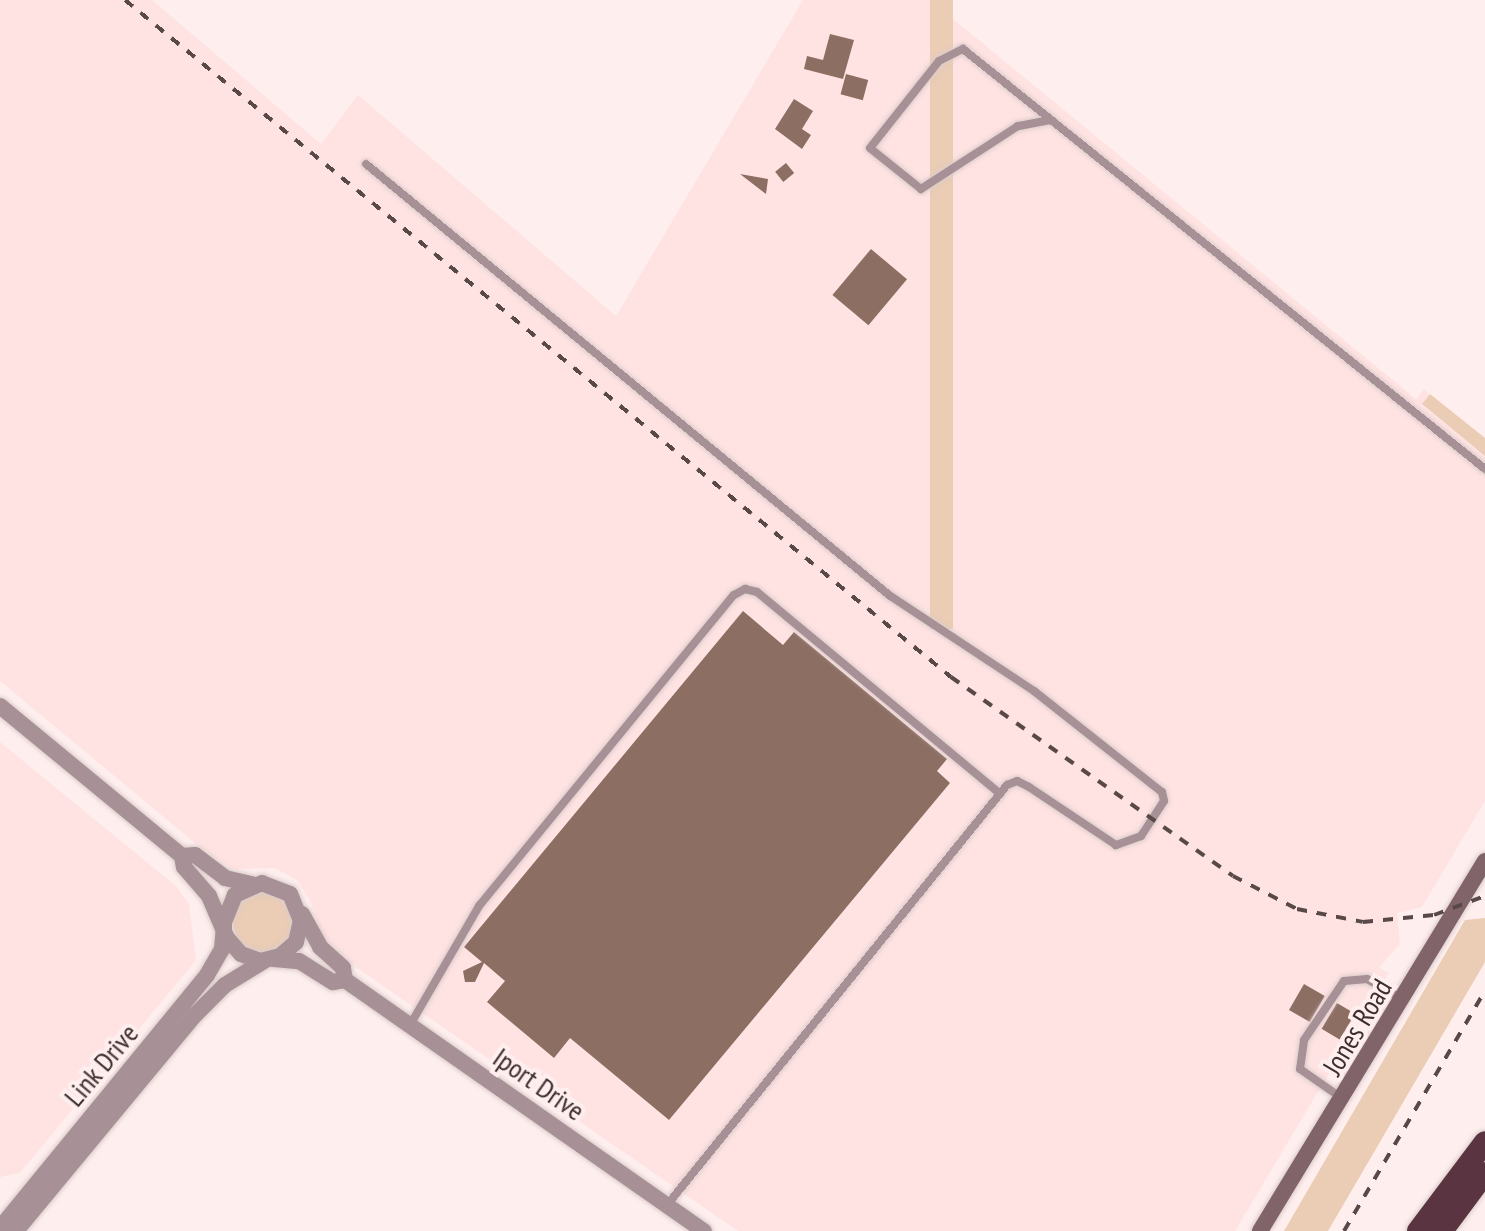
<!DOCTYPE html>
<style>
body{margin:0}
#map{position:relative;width:1485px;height:1231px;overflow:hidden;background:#feefee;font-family:"PT Sans Narrow",sans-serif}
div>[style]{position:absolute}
.built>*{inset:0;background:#ffe3e2}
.green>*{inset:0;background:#ebccb4;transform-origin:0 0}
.round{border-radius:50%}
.building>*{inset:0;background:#8c6e63;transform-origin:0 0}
.roads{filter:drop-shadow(0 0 2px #dbcccb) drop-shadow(0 0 2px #dbcccb)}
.service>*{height:8px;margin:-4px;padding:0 4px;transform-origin:4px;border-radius:4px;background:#a79196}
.minor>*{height:16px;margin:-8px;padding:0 8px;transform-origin:8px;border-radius:8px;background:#a79196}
.tertiary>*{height:16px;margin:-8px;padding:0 8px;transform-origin:8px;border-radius:8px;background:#a79196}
.secondary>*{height:16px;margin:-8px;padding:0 8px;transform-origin:8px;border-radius:8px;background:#81636a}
.trunk>*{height:22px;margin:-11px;padding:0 11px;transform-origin:11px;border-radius:11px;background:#5a3440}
.rail>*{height:4px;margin-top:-2px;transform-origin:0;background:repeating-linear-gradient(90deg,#584948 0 10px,transparent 0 20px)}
span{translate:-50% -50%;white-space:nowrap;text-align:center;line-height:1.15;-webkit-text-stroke:8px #feefee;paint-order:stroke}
.street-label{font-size:28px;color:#3d2e2e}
</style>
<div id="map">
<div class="built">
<div style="clip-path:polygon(0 0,152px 0,321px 144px,358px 95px,616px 316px,803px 0,930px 0,1416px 399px,1424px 389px,1429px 394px,1422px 405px,1485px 456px,1485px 801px,1422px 907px,1397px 913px,1400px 944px,1379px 968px,1389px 973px,1235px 1231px,738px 1231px,357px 968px,321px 934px,311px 902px,297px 880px,275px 868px,232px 869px,201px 848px,0 681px)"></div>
<div style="clip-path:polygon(0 742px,176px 886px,189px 904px,196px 960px,20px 1173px,0 1177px)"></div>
</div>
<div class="green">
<div style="left:930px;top:0;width:23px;height:629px"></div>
<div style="clip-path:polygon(1430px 394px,1485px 438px,1485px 456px,1422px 404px)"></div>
<div class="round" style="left:233px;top:892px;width:60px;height:60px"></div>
<div style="clip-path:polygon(1485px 918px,1485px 962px,1328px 1231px,1284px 1231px,1465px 920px)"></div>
</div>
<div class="building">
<div style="clip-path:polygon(830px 34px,854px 40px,843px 79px,804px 69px,807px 56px,823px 60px)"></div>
<div style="left:846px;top:74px;width:23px;height:21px;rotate:15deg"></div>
<div style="clip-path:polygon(794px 99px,813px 111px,802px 129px,811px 135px,802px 149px,775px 129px)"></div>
<div style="left:786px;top:163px;width:13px;height:14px;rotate:51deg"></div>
<div style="clip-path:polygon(740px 174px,768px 179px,766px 194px)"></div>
<div style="left:871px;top:249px;width:47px;height:60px;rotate:40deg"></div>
<div style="clip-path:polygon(743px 611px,783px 645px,794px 632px,947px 759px,937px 771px,950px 783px,669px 1120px,570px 1038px,554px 1058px,487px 1002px,505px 981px,484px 963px,475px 982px,465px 982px,463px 971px,482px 962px,464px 947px)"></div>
<div style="left:1304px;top:984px;width:24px;height:30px;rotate:30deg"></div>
<div style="left:1337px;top:1003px;width:21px;height:30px;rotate:31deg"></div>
</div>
<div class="roads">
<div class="service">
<div style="left:1050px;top:120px;width:33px;rotate:169deg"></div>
<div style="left:1018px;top:126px;width:116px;rotate:147deg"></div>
<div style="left:921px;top:189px;width:65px;rotate:-141.2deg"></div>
<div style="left:870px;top:148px;width:111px;rotate:-51.6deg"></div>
<div style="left:939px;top:61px;width:27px;rotate:-27deg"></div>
<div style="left:963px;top:49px;width:670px;rotate:38.82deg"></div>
<div style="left:366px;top:164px;width:678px;rotate:39.49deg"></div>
<div style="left:889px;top:595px;width:174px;rotate:33.5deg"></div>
<div style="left:1034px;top:691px;width:163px;rotate:38.3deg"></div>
<div style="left:1162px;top:792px;width:9px;rotate:77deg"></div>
<div style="left:1164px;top:801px;width:42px;rotate:123.3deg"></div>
<div style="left:1141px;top:836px;width:27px;rotate:160deg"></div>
<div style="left:1116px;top:845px;width:105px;rotate:-146.3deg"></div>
<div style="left:1029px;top:787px;width:13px;rotate:-153deg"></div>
<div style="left:1017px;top:781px;width:11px;rotate:158deg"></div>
<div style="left:1007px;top:785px;width:540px;rotate:128.99deg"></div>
<div style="left:410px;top:1025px;width:138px;rotate:-59.9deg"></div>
<div style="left:479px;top:906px;width:402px;rotate:-50.7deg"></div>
<div style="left:734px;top:595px;width:13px;rotate:-29deg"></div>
<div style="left:745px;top:589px;width:12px;rotate:14deg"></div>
<div style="left:757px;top:592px;width:316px;rotate:39.7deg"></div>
<div style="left:1343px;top:1099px;width:52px;rotate:-145.1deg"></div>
<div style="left:1300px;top:1069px;width:29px;rotate:-82deg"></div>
<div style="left:1304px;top:1040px;width:71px;rotate:-55.9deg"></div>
<div style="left:1344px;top:981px;width:23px;rotate:-5deg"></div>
<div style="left:1367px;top:979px;width:40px;rotate:29.7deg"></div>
</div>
<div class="minor">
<div style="left:0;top:1228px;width:327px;rotate:-50.7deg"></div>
<div style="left:207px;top:975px;width:30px;rotate:-60deg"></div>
<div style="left:222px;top:949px;width:23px;rotate:-85deg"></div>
<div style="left:16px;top:1231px;width:278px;rotate:-50.4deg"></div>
<div style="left:193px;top:1017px;width:45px;rotate:-45deg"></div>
<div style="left:225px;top:985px;width:46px;rotate:-31.6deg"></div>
</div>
<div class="tertiary">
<div style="left:0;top:706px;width:236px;rotate:39.5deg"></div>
<div style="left:182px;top:856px;width:11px;rotate:80deg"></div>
<div style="left:184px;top:867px;width:38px;rotate:49deg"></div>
<div style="left:209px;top:896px;width:46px;rotate:66.8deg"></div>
<div style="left:227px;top:938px;width:21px;rotate:49deg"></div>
<div style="left:241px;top:954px;width:20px;rotate:20deg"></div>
<div style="left:260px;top:961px;width:21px;rotate:-14deg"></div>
<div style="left:280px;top:956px;width:21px;rotate:-41deg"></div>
<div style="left:296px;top:942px;width:22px;rotate:-77deg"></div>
<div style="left:301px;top:921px;width:29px;rotate:-112deg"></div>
<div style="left:290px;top:894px;width:30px;rotate:-159deg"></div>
<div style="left:262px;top:883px;width:30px;rotate:156deg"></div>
<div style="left:235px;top:895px;width:29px;rotate:112deg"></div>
<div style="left:182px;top:856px;width:13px;rotate:-4deg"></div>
<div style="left:195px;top:855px;width:38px;rotate:37deg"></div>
<div style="left:225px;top:878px;width:28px;rotate:13deg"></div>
<div style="left:302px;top:914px;width:38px;rotate:61deg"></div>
<div style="left:320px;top:947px;width:31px;rotate:42deg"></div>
<div style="left:343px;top:968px;width:12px;rotate:81deg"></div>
<div style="left:345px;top:980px;width:438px;rotate:35deg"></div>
<div style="left:274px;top:959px;width:25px;rotate:5deg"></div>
<div style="left:299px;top:961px;width:40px;rotate:32deg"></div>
<div style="left:333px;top:982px;width:12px;rotate:-9deg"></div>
</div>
<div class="secondary">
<div style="left:1260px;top:1231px;width:433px;rotate:-58.7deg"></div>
</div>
<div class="trunk">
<div style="left:1418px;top:1231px;width:111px;rotate:-53deg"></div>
<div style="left:1442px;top:1231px;width:72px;rotate:-53.4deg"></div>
</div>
</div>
<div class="rail">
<div style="left:125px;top:0;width:1068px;rotate:39.34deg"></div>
<div style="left:951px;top:677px;width:345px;rotate:35.2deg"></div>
<div style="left:1233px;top:876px;width:72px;rotate:27.3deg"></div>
<div style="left:1297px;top:909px;width:67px;rotate:11.1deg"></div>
<div style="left:1363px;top:922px;width:71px;rotate:-5.6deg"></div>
<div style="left:1434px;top:915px;width:54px;rotate:-20.4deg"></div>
<div style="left:1344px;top:1231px;width:278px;rotate:-59.6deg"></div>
</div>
<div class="street-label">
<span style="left:1357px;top:1027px;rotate:-59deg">Jones Road</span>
<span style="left:101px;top:1065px;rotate:-50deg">Link Drive</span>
<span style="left:539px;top:1084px;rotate:35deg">Iport Drive</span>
</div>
</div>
